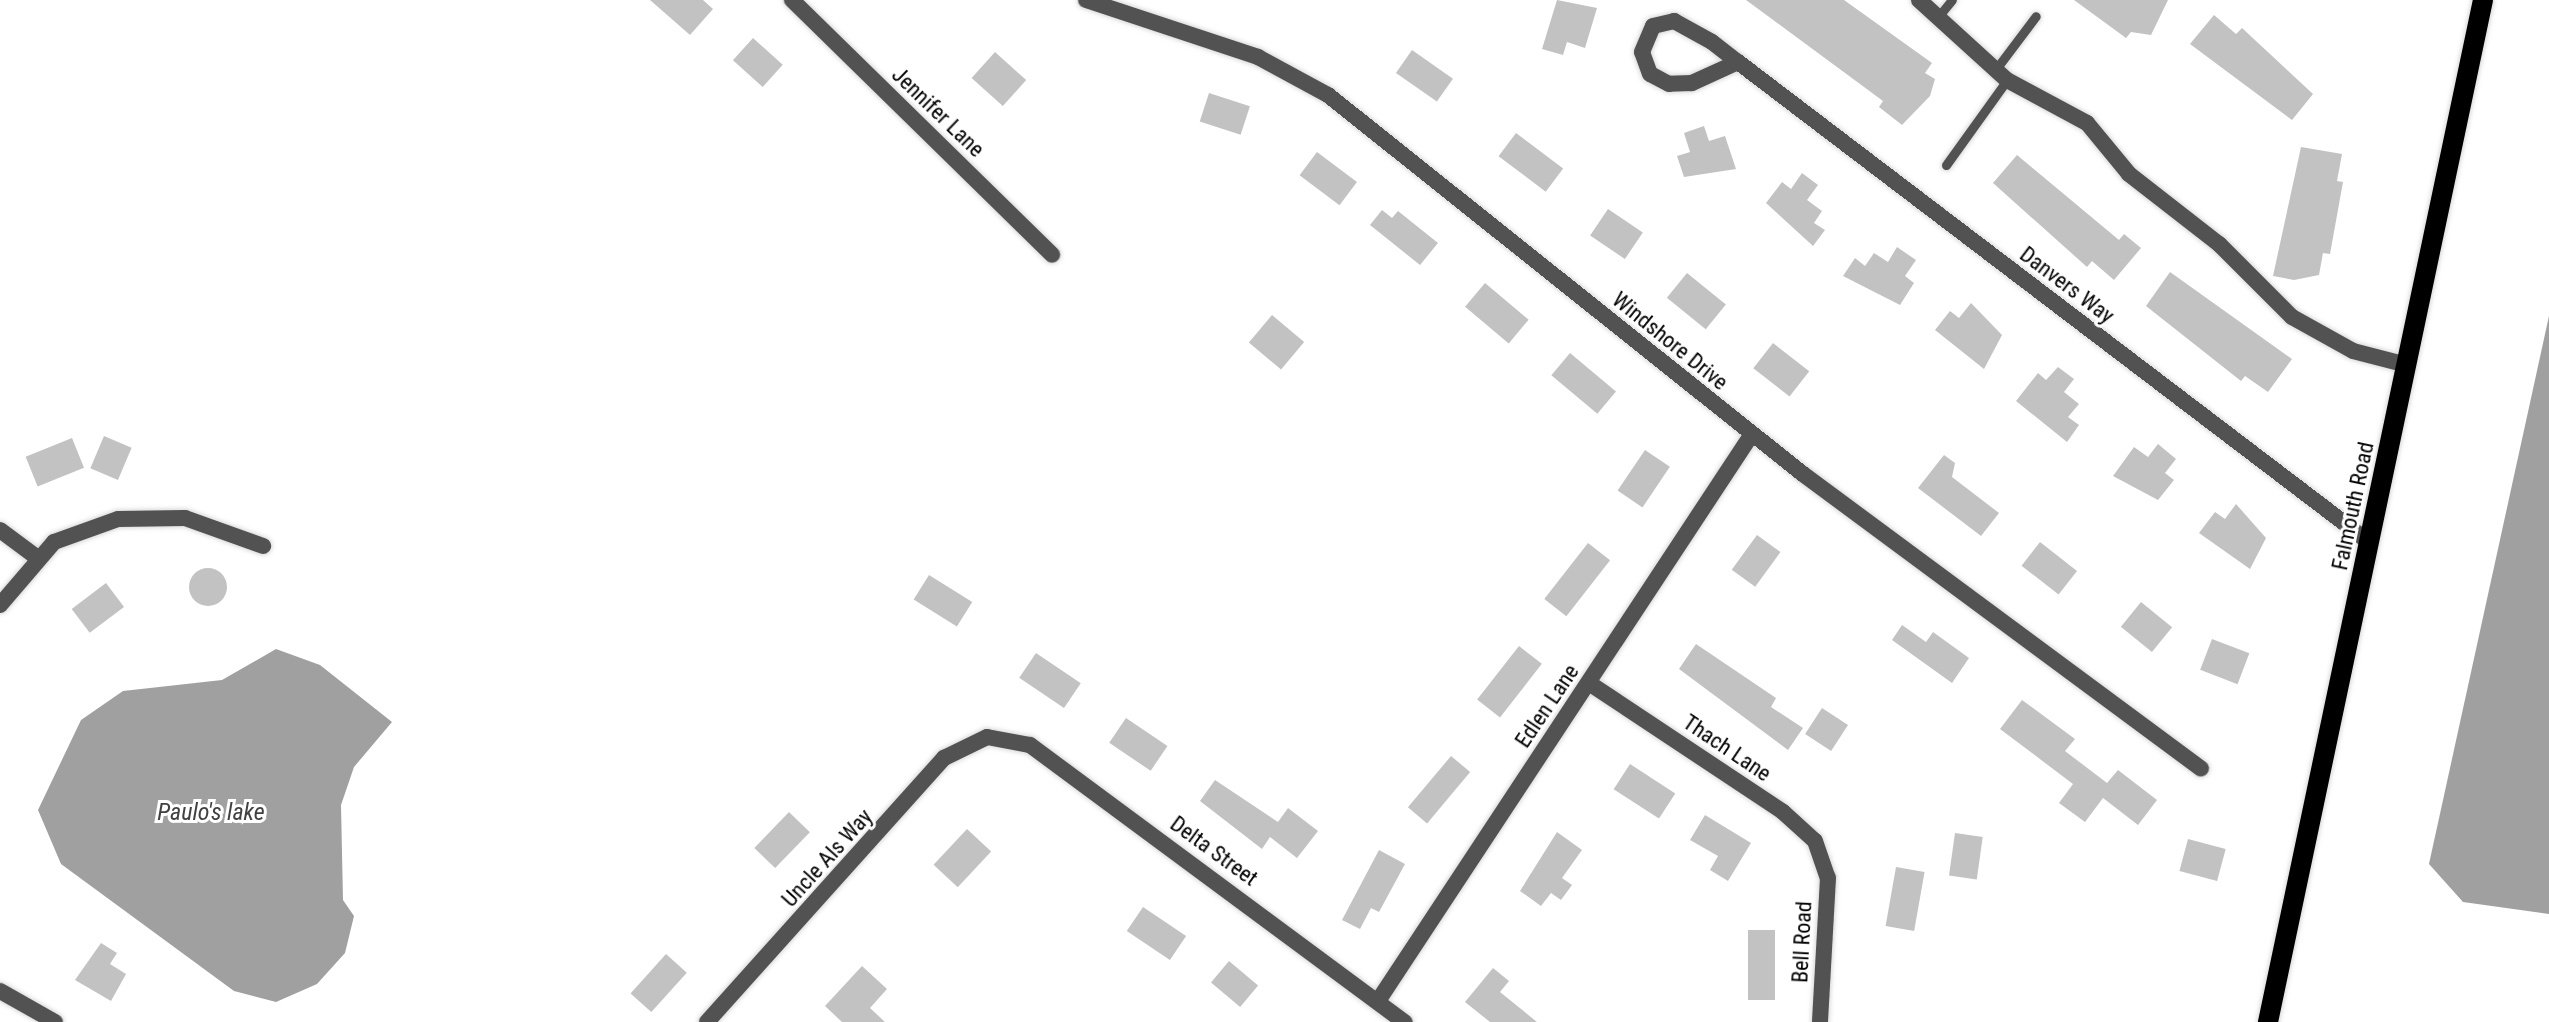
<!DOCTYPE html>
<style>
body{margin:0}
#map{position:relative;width:2549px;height:1022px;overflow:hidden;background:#fff;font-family:"Roboto Condensed",sans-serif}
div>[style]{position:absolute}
.water>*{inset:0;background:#a0a0a0}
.building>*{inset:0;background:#c2c2c2;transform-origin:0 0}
.round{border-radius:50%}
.roads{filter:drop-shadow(0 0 2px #dbdbdb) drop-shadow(0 0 2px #dbdbdb)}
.service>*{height:9px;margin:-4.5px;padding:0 4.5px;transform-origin:4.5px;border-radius:4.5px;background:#525252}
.minor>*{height:16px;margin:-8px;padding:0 8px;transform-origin:8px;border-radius:8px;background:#525252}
.primary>*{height:20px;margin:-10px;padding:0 10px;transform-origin:10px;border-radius:10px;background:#000}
span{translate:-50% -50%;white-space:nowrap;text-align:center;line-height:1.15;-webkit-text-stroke:6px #fff;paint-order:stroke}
.street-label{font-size:22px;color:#000}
.water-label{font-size:24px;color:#414141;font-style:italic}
</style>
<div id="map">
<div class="water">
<div style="clip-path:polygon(2549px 316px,2549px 914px,2463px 902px,2429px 864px)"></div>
<div style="clip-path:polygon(276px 649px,320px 665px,392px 722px,354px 767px,341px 805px,343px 900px,354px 916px,345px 953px,317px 984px,276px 1002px,234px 991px,61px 864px,38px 810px,81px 720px,123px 691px,222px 680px)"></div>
</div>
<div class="building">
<div style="clip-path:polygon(650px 0,703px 0,713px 9px,690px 35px)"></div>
<div style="clip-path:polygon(1557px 0,1597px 8px,1585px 48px,1567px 42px,1563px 55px,1542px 49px)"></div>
<div style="clip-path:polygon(1746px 0,1844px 0,1932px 63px,1925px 73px,1935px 79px,1930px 96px,1902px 125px,1879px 107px,1883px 101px)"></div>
<div style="clip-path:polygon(2074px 0,2168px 0,2151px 35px,2131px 32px,2126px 38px)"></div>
<div style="clip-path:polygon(2214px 15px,2236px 34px,2242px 28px,2313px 94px,2292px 120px,2190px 44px)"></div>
<div style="left:753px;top:38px;width:40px;height:30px;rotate:42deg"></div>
<div style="left:1412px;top:50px;width:50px;height:28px;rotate:35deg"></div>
<div style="left:995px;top:52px;width:42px;height:35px;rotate:42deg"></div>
<div style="left:1209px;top:93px;width:43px;height:30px;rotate:18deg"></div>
<div style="clip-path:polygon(1704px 126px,1709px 141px,1725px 136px,1736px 169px,1684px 177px,1677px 156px,1690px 152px,1684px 133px)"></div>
<div style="left:1516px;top:133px;width:59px;height:29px;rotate:37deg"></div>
<div style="clip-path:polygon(2301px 147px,2342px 154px,2337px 181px,2343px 182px,2330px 254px,2323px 253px,2319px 275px,2294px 280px,2273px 276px)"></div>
<div style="left:1317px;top:152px;width:50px;height:29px;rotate:37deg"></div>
<div style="clip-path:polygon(2017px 155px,2119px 240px,2124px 234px,2141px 248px,2114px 280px,2092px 261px,2087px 267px,1993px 183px)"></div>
<div style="clip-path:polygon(1802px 173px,1818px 185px,1807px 200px,1822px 211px,1814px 223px,1825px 230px,1813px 246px,1766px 203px,1782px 182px,1791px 189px)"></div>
<div style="left:1608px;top:209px;width:42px;height:32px;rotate:34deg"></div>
<div style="clip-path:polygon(1382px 210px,1392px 218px,1398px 211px,1438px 243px,1420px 265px,1370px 225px)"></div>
<div style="clip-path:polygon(1897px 247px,1916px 260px,1905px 276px,1914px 283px,1900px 305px,1843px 276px,1855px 258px,1865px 266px,1874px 253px,1888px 262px)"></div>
<div style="clip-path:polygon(2170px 272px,2292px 359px,2268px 392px,2245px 376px,2241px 381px,2146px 306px)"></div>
<div style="left:1687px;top:273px;width:50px;height:32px;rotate:39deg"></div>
<div style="left:1485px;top:283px;width:57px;height:31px;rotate:40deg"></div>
<div style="clip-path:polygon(1971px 303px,2002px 335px,1984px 369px,1935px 330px,1950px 311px,1959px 318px)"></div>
<div style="left:1272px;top:315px;width:42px;height:36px;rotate:40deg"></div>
<div style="left:1773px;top:343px;width:46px;height:32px;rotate:38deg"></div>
<div style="left:1570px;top:353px;width:60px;height:29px;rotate:40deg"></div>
<div style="clip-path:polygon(2058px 367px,2074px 379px,2064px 392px,2079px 404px,2068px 417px,2079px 425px,2067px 442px,2016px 401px,2038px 373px,2046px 380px)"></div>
<div style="left:104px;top:436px;width:30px;height:35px;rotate:23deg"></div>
<div style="left:72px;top:438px;width:32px;height:50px;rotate:68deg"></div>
<div style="clip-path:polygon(2158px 444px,2176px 459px,2165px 473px,2174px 480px,2158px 500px,2113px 476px,2134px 447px,2148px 457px)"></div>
<div style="left:1645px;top:450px;width:30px;height:49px;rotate:34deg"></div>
<div style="clip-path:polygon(1944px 455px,1955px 463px,1952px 477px,1999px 513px,1981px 536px,1918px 488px)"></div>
<div style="clip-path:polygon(2236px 504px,2266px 538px,2250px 569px,2199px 533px,2215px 512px,2225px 519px)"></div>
<div style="left:1757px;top:535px;width:29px;height:43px;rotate:36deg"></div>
<div style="left:2040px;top:542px;width:47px;height:30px;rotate:38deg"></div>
<div style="left:1588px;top:543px;width:28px;height:71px;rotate:38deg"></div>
<div class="round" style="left:189px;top:568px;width:38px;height:38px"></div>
<div style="left:929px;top:575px;width:51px;height:29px;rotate:32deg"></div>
<div style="left:106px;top:583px;width:30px;height:43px;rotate:53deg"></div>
<div style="left:2141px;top:602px;width:40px;height:32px;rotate:39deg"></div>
<div style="clip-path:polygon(1902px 625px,1926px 642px,1933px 632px,1969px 658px,1952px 683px,1892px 640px)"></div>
<div style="left:2212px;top:639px;width:40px;height:33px;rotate:21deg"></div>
<div style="clip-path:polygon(1696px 644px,1776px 698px,1771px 707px,1803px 728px,1788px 750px,1679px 669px)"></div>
<div style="left:1519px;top:646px;width:29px;height:68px;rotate:38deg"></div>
<div style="left:1036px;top:653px;width:54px;height:30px;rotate:34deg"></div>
<div style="clip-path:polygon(2022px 700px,2075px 739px,2065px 751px,2107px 783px,2118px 770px,2157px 800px,2138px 825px,2103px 798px,2085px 822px,2059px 803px,2073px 784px,2000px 729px)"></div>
<div style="left:1822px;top:708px;width:31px;height:31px;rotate:33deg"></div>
<div style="left:1126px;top:718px;width:50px;height:30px;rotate:34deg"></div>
<div style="left:1451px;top:756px;width:25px;height:67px;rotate:40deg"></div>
<div style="left:1630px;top:764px;width:54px;height:30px;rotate:33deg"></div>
<div style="clip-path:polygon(1215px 780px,1278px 822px,1288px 808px,1318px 831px,1297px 858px,1270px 837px,1262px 849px,1200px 801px)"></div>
<div style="left:789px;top:812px;width:29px;height:50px;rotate:44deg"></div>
<div style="clip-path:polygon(1705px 815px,1751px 843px,1728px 881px,1710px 870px,1718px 856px,1690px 840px)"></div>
<div style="left:967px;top:829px;width:33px;height:49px;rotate:43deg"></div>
<div style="clip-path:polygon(1557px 832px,1582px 850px,1562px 878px,1572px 885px,1561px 900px,1551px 893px,1541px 906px,1520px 891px)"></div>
<div style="left:1955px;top:833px;width:28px;height:43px;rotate:8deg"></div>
<div style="left:2188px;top:839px;width:39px;height:33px;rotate:15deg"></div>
<div style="clip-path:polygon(1379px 850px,1405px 864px,1379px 912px,1371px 908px,1360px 929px,1342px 920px)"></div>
<div style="left:1896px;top:867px;width:29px;height:60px;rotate:10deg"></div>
<div style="left:1143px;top:907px;width:52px;height:29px;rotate:34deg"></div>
<div style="left:1748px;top:930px;width:27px;height:70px"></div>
<div style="clip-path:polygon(101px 943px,117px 953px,110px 964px,126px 974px,111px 1001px,75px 980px)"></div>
<div style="left:666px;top:954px;width:28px;height:53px;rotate:42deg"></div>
<div style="left:1229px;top:961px;width:38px;height:28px;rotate:40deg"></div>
<div style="clip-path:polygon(862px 966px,887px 989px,870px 1008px,885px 1022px,842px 1022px,825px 1006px)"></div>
<div style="clip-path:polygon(1493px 968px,1509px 981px,1500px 992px,1537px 1022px,1490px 1022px,1465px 1002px)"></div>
</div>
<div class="roads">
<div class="service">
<div style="left:1938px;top:17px;width:22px;rotate:-51deg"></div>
<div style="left:1996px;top:69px;width:66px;rotate:-53deg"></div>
<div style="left:1946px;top:165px;width:105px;rotate:-54.3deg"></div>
</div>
<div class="minor">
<div style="left:792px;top:0;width:364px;rotate:44.4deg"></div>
<div style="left:1086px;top:0;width:181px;rotate:18.3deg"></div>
<div style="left:1258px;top:57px;width:80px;rotate:28.5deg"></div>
<div style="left:1328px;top:95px;width:608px;rotate:38.59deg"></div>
<div style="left:1803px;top:474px;width:495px;rotate:36.5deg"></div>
<div style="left:1919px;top:0;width:119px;rotate:42.3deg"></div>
<div style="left:2007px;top:80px;width:91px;rotate:28.3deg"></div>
<div style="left:2087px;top:123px;width:66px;rotate:50.5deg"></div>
<div style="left:2129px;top:174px;width:114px;rotate:37.9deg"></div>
<div style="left:2219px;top:244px;width:103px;rotate:45deg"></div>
<div style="left:2292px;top:317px;width:70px;rotate:29.1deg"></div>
<div style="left:2353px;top:351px;width:56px;rotate:14.5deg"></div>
<div style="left:1738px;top:62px;width:51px;rotate:155.5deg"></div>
<div style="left:1692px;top:83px;width:23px;rotate:178deg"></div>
<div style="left:1669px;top:84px;width:21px;rotate:-152deg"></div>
<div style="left:1650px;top:74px;width:23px;rotate:-110deg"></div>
<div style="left:1642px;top:52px;width:28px;rotate:-67deg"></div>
<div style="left:1653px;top:26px;width:22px;rotate:-13deg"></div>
<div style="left:1674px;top:21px;width:43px;rotate:28.9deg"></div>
<div style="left:1712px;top:42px;width:33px;rotate:38deg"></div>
<div style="left:1738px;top:62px;width:760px;rotate:37.25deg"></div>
<div style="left:2343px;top:522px;width:34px;rotate:38deg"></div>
<div style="left:0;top:530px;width:44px;rotate:36.6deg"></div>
<div style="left:0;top:605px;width:83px;rotate:-49.4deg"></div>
<div style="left:54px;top:542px;width:68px;rotate:-19.8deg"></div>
<div style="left:118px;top:519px;width:67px;rotate:-0.9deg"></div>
<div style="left:185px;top:518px;width:83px;rotate:19.7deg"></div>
<div style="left:1589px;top:683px;width:233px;rotate:33.6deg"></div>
<div style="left:1783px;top:812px;width:43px;rotate:42.2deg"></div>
<div style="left:1815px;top:841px;width:39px;rotate:71deg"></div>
<div style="left:1828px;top:878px;width:144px;rotate:93.2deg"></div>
<div style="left:0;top:991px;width:63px;rotate:29.4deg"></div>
<div style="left:1378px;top:1001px;width:679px;rotate:-56.59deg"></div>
<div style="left:707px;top:1022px;width:355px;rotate:-48.1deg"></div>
<div style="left:944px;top:758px;width:48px;rotate:-26deg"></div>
<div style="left:987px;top:737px;width:44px;rotate:10.5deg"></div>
<div style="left:1030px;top:745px;width:466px;rotate:36.5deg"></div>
</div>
<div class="primary">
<div style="left:2268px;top:1022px;width:1044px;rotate:-78.12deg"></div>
</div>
</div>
<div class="street-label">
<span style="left:938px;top:112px;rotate:44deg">Jennifer Lane</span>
<span style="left:2067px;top:285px;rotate:37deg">Danvers Way</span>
<span style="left:1670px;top:341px;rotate:39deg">Windshore Drive</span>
<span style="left:2353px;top:506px;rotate:-78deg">Falmouth Road</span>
<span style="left:1547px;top:706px;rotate:-56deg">Edlen Lane</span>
<span style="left:1727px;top:748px;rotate:34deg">Thach Lane</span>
<span style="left:1214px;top:851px;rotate:36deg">Delta Street</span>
<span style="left:827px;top:858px;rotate:-48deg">Uncle Als Way</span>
<span style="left:1802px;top:942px;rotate:-87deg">Bell Road</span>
</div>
<div class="water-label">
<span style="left:211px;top:813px">Paulo's lake</span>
</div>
</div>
